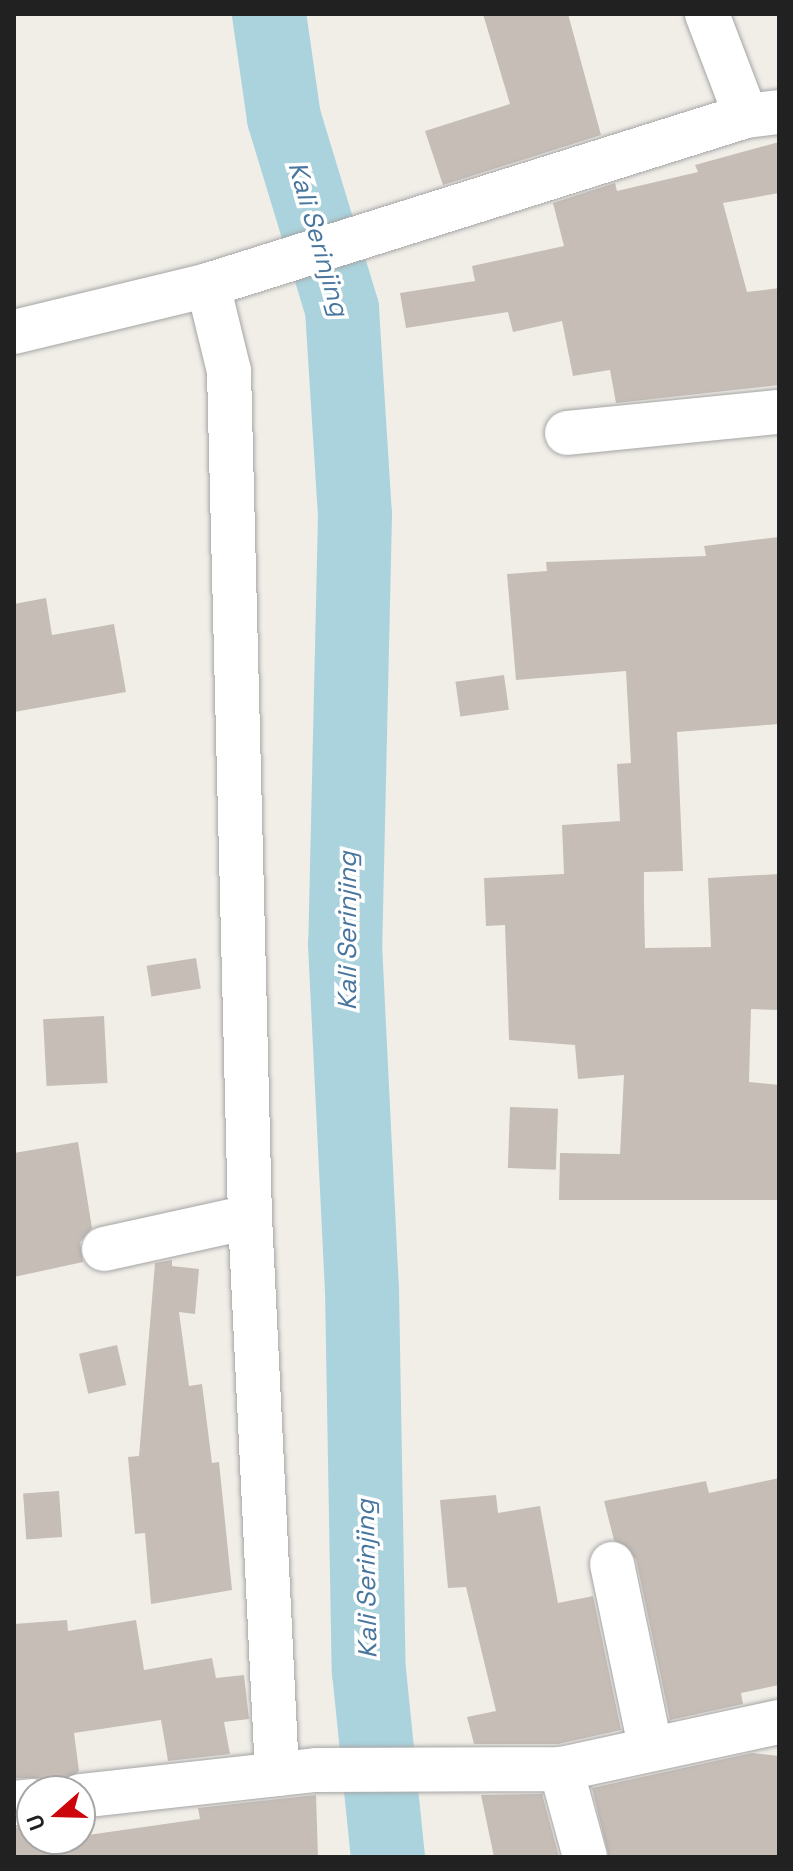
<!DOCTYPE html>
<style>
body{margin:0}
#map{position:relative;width:793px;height:1871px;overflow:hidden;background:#f1eee8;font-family:"Space Grotesk",sans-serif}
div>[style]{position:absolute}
.river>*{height:74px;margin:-37px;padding:0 37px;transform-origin:37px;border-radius:37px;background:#aad3dd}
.building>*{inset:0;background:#c6bdb7;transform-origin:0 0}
.roads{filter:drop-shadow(0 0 2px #a5a5a5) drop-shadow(0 0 2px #a5a5a5)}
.minor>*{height:44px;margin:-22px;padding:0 22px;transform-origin:22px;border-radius:22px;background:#fff}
span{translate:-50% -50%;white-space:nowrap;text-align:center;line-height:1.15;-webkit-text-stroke:7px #fff;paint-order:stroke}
.water-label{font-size:26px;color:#49769f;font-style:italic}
.frame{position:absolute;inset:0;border:16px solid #212121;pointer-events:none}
.north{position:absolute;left:16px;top:1775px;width:80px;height:80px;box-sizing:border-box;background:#fff;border:2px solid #a6a6a6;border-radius:50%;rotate:250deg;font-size:22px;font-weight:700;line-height:32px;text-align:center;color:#212121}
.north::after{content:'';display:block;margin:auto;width:28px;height:36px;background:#cc060b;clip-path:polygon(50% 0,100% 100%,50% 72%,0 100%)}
</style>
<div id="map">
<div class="river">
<div style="left:269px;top:14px;width:105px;rotate:81.8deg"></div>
<div style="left:284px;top:118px;width:200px;rotate:73.1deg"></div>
<div style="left:342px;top:309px;width:206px;rotate:86.4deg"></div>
<div style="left:355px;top:515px;width:429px;rotate:91.3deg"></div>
<div style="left:345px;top:944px;width:345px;rotate:87.2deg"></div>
<div style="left:362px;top:1289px;width:382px;rotate:89deg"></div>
<div style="left:369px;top:1671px;width:187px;rotate:84.2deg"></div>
</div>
<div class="building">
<div style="clip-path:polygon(483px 14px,568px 14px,601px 135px,443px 185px,425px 131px,510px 104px)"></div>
<div style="clip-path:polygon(779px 142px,779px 193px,723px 203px,747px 292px,779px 288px,779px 385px,616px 403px,610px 370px,573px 376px,562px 321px,513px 332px,508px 312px,406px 328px,400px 293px,475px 281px,472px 266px,564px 246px,553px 203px,615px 183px,617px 191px,698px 172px,695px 165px)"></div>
<div style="clip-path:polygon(779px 537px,779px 724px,677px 732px,683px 871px,644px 872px,644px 906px,645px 948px,711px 947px,708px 878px,779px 874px,779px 1010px,751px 1009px,749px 1082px,779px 1085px,779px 1200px,559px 1200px,560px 1153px,620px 1154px,624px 1075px,578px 1079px,575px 1045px,509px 1040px,505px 925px,486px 926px,484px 878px,564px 874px,562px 825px,620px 821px,617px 764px,631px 763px,626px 671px,516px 680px,507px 574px,547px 571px,546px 562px,706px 556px,704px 546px)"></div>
<div style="clip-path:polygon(46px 598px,52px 635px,114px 624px,126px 692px,14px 712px,14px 604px)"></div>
<div style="left:504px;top:675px;width:35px;height:49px;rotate:82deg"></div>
<div style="left:196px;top:958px;width:31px;height:50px;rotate:81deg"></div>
<div style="left:104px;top:1016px;width:67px;height:61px;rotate:87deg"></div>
<div style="left:510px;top:1107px;width:48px;height:61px;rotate:2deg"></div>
<div style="clip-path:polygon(78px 1142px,92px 1228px,80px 1242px,83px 1262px,14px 1277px,14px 1153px)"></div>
<div style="clip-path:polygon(172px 1260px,172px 1266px,199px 1269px,195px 1314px,179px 1312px,189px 1386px,202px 1384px,212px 1463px,219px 1462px,232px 1590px,151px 1604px,145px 1533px,135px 1534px,128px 1457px,139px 1456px,155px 1263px)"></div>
<div style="left:117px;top:1345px;width:41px;height:39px;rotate:77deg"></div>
<div style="clip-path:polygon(779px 1478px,779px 1685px,741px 1693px,743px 1704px,670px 1720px,636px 1559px,614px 1540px,604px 1501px,706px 1481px,709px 1493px)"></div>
<div style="left:59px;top:1491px;width:46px;height:36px;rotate:86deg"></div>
<div style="clip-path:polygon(496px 1495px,498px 1513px,540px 1506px,558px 1603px,593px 1596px,621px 1730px,558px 1744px,474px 1744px,467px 1717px,496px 1711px,466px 1587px,448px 1588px,440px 1500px)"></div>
<div style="clip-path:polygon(67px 1620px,68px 1631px,136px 1620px,144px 1670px,212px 1658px,216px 1678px,244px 1675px,249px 1719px,224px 1722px,230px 1754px,168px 1761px,161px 1720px,74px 1733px,79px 1771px,56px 1791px,41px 1778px,14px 1778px,14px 1624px)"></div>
<div style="clip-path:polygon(752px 1753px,779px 1756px,779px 1857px,609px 1857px,592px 1788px)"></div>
<div style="clip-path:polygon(542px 1794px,559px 1857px,494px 1857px,481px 1795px)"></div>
<div style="clip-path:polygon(316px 1795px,318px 1857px,14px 1857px,14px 1828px,32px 1826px,32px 1839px,80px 1839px,80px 1821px,88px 1835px,200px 1819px,198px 1808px)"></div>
</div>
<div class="roads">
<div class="minor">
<div style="left:707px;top:14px;width:109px;rotate:69.1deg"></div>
<div style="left:746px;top:116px;width:33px;rotate:-7deg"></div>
<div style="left:208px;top:285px;width:89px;rotate:76.3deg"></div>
<div style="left:229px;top:371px;width:846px;rotate:88.58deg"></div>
<div style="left:250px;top:1217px;width:558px;rotate:87.22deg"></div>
<div style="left:14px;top:332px;width:200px;rotate:-13.6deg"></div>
<div style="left:208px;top:285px;width:564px;rotate:-17.44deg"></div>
<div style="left:567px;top:433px;width:213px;rotate:-5.7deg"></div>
<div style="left:104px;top:1249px;width:149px;rotate:-12.4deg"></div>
<div style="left:612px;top:1564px;width:186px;rotate:78.2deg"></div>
<div style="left:561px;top:1769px;width:91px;rotate:74.7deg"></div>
<div style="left:80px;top:1796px;width:237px;rotate:-6.3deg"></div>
<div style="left:316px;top:1770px;width:245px;rotate:-0.2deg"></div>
<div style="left:561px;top:1769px;width:223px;rotate:-12.2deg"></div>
<div style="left:14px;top:1803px;width:18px;rotate:-6deg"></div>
</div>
</div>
<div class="water-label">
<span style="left:318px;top:239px;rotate:74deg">Kali Serinjing</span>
<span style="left:348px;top:931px;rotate:-90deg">Kali Serinjing</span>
<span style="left:367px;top:1579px;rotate:-91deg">Kali Serinjing</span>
</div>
<div class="frame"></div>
<div class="north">U</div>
</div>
